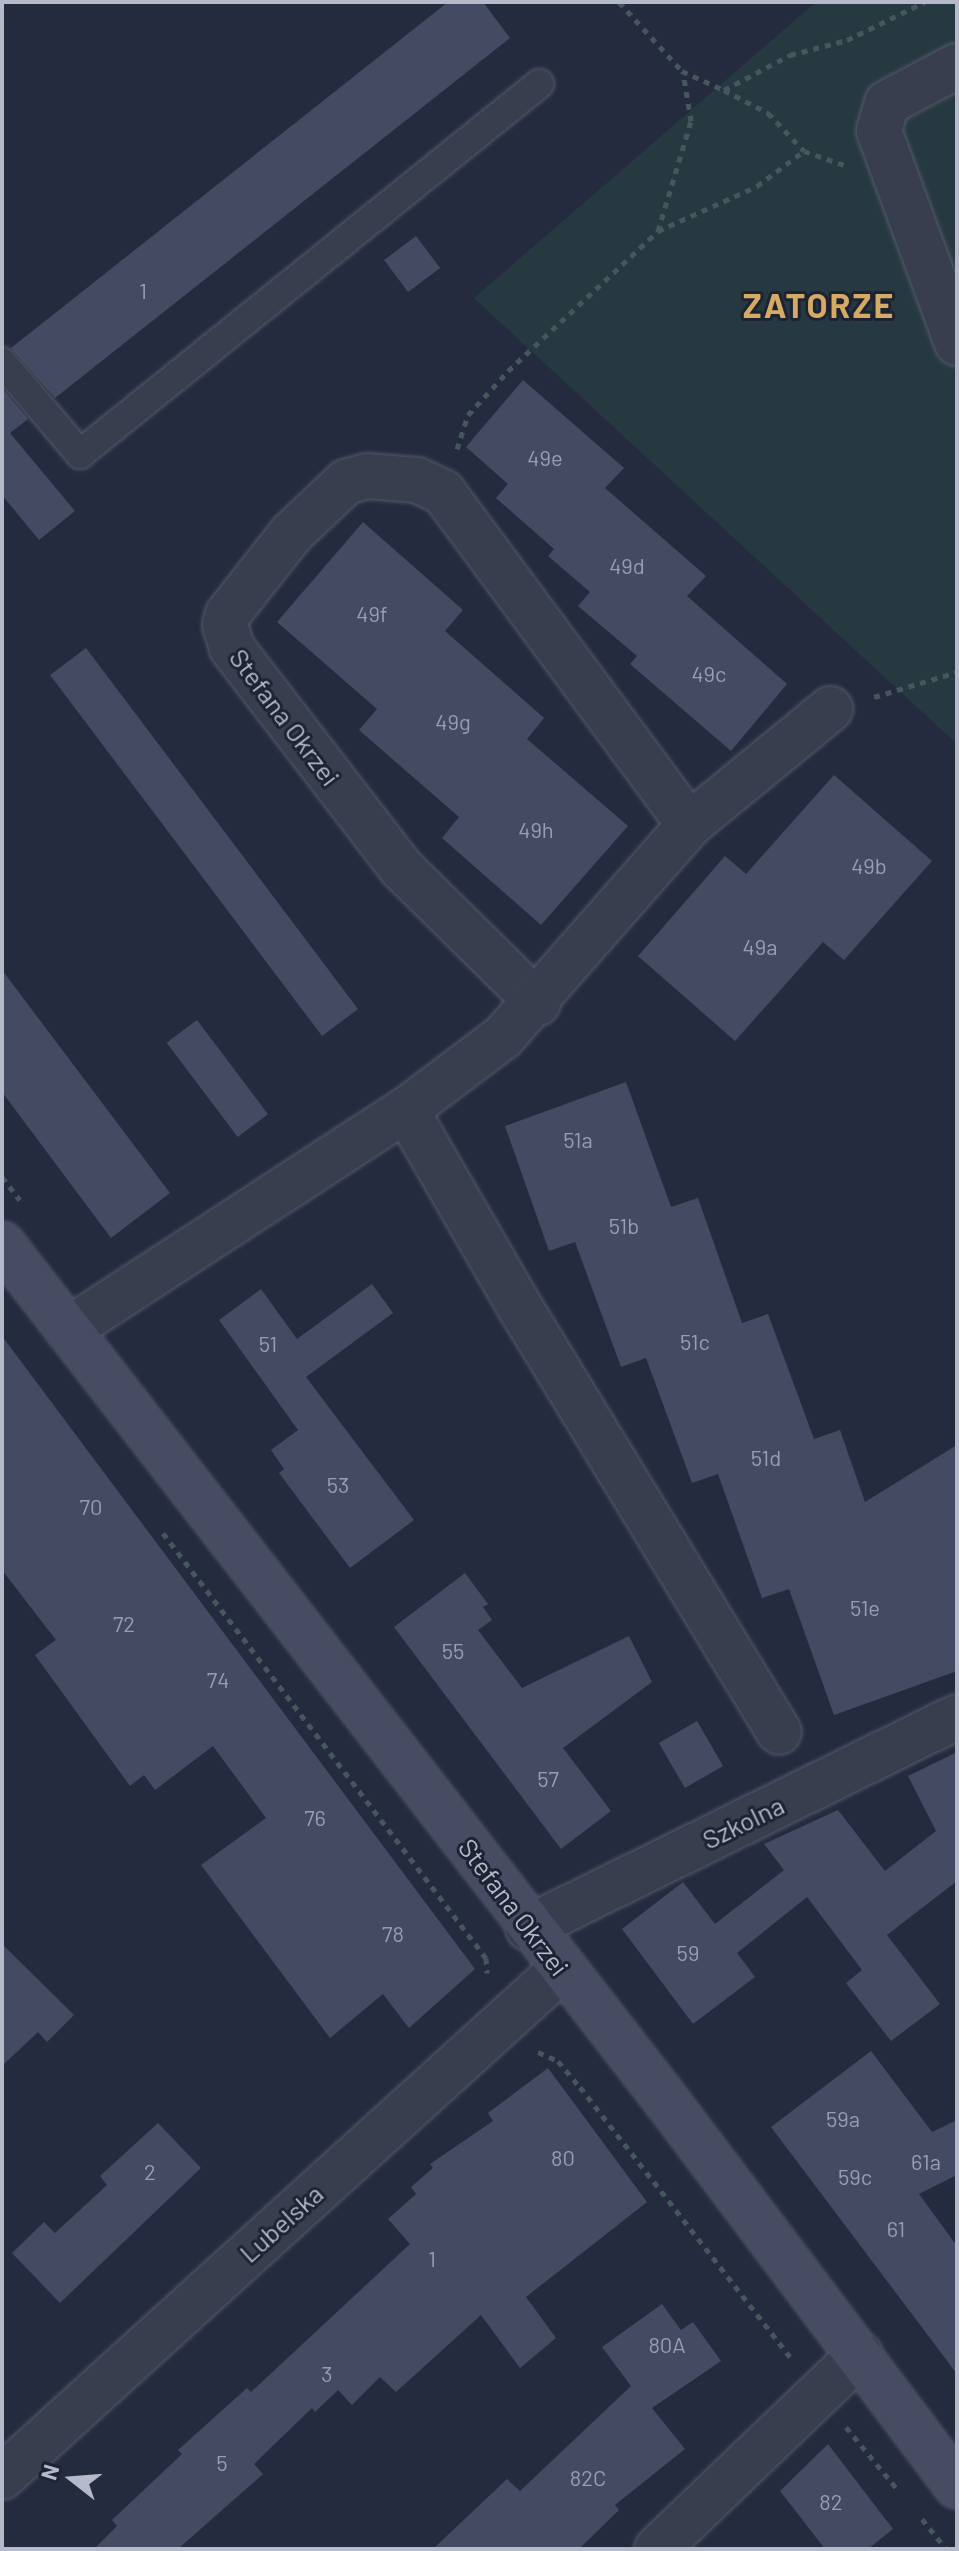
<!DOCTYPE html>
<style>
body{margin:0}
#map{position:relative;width:959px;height:2551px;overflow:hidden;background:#252b3f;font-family:Barlow,sans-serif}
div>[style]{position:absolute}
.green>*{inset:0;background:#273940}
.building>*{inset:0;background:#444a61;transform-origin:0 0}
.path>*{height:5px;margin-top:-2.5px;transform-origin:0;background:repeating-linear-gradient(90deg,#45565d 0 6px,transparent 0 12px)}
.roads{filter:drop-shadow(0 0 2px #54596a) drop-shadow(0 0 2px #54596a)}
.lane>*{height:28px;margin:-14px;padding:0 14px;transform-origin:14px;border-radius:14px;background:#393e4f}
.street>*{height:44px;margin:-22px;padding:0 22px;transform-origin:22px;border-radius:22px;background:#393e4f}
.secondary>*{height:44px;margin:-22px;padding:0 22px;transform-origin:22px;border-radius:22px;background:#474c62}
span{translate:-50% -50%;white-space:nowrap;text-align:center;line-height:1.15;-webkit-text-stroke:6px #1e2334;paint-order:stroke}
.number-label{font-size:22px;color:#999db0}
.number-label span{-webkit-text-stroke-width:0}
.street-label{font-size:26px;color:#b5b9ca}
.district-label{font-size:34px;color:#d5aa65;font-weight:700;letter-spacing:2px}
.frame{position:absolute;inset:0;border:4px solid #b5b9ca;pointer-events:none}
.north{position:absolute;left:32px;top:2439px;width:80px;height:80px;-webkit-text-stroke:6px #1e2334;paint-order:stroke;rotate:287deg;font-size:22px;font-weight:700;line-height:32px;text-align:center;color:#b5b9ca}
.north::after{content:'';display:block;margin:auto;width:28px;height:36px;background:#b5b9ca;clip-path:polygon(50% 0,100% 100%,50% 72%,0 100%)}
</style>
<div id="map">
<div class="green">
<div style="clip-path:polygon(816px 2px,957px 2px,957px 744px,474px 298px)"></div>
</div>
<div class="building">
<div style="clip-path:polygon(448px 2px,483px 2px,510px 38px,55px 398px,11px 348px)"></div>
<div style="left:416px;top:236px;width:40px;height:40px;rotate:53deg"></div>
<div style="clip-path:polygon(523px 380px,624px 468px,605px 488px,706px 576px,687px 596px,787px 684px,731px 751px,630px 664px,637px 656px,578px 606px,590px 592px,548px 556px,554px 549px,496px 498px,508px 484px,466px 447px)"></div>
<div style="clip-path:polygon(2px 388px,28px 419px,10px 433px,75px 511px,39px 540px,2px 495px)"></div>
<div style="clip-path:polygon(363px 522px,463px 610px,445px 631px,544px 718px,527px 739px,628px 826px,541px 925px,442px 838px,459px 817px,359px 730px,377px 709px,277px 622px)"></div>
<div style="left:86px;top:648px;width:452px;height:45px;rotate:53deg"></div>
<div style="clip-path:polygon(834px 775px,932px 861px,844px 960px,823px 942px,735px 1041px,638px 956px,725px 856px,746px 874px)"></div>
<div style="clip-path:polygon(2px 970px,170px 1193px,111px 1238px,2px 1092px)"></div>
<div style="left:197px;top:1020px;width:118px;height:38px;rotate:53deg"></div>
<div style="clip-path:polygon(626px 1082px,671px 1207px,698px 1198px,742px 1323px,768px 1314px,814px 1439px,840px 1430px,865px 1502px,957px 1445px,957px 1671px,834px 1715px,789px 1589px,762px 1598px,718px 1474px,692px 1483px,646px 1358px,621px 1367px,575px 1242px,549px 1251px,505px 1126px)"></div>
<div style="clip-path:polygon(372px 1284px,393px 1313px,306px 1377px,414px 1520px,350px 1568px,279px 1473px,284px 1469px,271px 1450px,298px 1430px,219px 1320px,261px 1289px,297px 1339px)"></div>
<div style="clip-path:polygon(2px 1336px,475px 1969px,409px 2028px,383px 1994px,330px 2038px,201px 1865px,266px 1818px,213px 1746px,155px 1790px,144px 1775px,130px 1786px,35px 1655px,56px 1640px,2px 1570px)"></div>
<div style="clip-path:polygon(465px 1573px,488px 1604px,483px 1607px,492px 1620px,478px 1630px,522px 1688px,629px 1636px,652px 1682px,563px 1748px,611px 1811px,561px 1849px,394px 1627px)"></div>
<div style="left:697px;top:1721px;width:52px;height:44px;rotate:60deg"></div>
<div style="clip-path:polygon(957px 1752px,957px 1881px,887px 1935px,940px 2004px,891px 2041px,846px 1983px,862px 1970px,807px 1897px,737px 1953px,755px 1977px,693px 2024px,622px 1929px,683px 1882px,715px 1924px,784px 1870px,764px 1844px,838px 1810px,885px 1871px,936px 1831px,908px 1776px)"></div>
<div style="clip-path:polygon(2px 1944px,74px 2015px,47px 2042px,38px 2032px,2px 2066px)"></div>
<div style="clip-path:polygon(871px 2051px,932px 2132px,957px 2120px,957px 2175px,919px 2194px,957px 2246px,957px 2374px,771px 2127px)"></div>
<div style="clip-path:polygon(548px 2068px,647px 2202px,526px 2297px,556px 2338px,520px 2368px,481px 2315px,396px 2392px,380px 2377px,352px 2405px,338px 2390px,315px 2412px,312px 2408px,254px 2464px,263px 2474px,178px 2549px,94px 2549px,117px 2526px,112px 2520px,182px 2454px,178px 2450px,247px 2388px,251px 2392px,410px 2244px,388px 2219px,416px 2194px,411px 2187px,433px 2168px,430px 2164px,493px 2121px,488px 2113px)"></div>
<div style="clip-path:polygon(158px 2123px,201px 2168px,60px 2303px,12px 2253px,44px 2222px,55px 2233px,107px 2185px,100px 2176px)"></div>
<div style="clip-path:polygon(662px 2304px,681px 2330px,693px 2322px,721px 2361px,652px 2408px,685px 2449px,615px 2505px,619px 2510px,579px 2549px,433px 2549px,507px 2479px,520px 2491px,631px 2386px,602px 2347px)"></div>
<div style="clip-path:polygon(828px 2444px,893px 2529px,868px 2549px,825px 2549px,780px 2491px)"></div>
</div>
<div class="path">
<div style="left:619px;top:2px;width:93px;rotate:47.6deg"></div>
<div style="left:682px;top:71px;width:46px;rotate:24.3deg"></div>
<div style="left:724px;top:90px;width:75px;rotate:-27.9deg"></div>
<div style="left:790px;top:55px;width:59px;rotate:-14.7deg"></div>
<div style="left:847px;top:40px;width:87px;rotate:-26deg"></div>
<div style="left:724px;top:90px;width:50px;rotate:27.6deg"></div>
<div style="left:768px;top:113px;width:52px;rotate:46.5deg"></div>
<div style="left:658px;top:231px;width:115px;rotate:-73.3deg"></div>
<div style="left:691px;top:121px;width:50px;rotate:-99.3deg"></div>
<div style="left:457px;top:449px;width:36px;rotate:-72deg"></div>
<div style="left:468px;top:415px;width:59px;rotate:-47.7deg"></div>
<div style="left:508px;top:371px;width:205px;rotate:-43deg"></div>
<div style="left:658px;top:231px;width:109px;rotate:-24.4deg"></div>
<div style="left:757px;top:186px;width:59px;rotate:-36.7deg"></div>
<div style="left:804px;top:151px;width:42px;rotate:19.3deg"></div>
<div style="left:874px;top:697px;width:87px;rotate:-16.8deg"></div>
<div style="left:2px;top:1177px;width:29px;rotate:52deg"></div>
<div style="left:163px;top:1533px;width:534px;rotate:52.77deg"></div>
<div style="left:486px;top:1958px;width:15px;rotate:86deg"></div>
<div style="left:538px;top:2052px;width:22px;rotate:24deg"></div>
<div style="left:558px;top:2061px;width:34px;rotate:50deg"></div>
<div style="left:580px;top:2087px;width:342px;rotate:52.1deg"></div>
<div style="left:846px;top:2427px;width:82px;rotate:50.5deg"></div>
<div style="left:922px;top:2519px;width:38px;rotate:51deg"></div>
</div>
<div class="roads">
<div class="lane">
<div style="left:2px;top:362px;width:121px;rotate:49.7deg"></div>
<div style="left:80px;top:454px;width:590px;rotate:-38.87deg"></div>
</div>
<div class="street">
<div style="left:957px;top:66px;width:79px;rotate:152.1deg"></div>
<div style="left:887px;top:103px;width:29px;rotate:106deg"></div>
<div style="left:879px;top:131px;width:226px;rotate:69.8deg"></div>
<div style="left:538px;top:1003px;width:191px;rotate:-135.4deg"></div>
<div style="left:402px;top:869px;width:279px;rotate:-127.6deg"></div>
<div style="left:232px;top:648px;width:24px;rotate:-107deg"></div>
<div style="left:225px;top:625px;width:11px;rotate:-75deg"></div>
<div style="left:228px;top:614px;width:102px;rotate:-51.8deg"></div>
<div style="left:291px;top:534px;width:76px;rotate:-43.4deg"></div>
<div style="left:346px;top:482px;width:22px;rotate:-16deg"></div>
<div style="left:367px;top:476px;width:50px;rotate:4.6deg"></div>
<div style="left:417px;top:480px;width:29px;rotate:25deg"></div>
<div style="left:443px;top:492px;width:414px;rotate:53.5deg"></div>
<div style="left:406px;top:1110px;width:224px;rotate:60deg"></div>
<div style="left:518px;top:1304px;width:501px;rotate:58.62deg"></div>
<div style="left:68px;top:1330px;width:403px;rotate:-33.1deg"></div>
<div style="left:406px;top:1110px;width:121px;rotate:-37deg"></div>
<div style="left:503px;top:1037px;width:282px;rotate:-48.7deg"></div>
<div style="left:689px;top:825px;width:183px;rotate:-39.4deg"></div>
<div style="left:528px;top:1928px;width:478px;rotate:-26.2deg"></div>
<div style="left:2px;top:2477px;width:755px;rotate:-42.21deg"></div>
<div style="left:657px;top:2549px;width:281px;rotate:-43.8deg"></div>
</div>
<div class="secondary">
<div style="left:2px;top:1244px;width:1088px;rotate:52.2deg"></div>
<div style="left:669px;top:2104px;width:478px;rotate:53deg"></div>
</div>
</div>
<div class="number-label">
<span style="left:143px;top:291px">1</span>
<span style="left:545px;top:458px">49e</span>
<span style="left:627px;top:566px">49d</span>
<span style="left:372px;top:614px">49f</span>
<span style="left:709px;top:674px">49c</span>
<span style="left:453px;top:722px">49g</span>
<span style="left:536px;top:830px">49h</span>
<span style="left:869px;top:866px">49b</span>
<span style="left:760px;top:947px">49a</span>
<span style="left:578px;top:1140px">51a</span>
<span style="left:624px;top:1226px">51b</span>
<span style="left:695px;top:1342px">51c</span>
<span style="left:268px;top:1344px">51</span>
<span style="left:766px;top:1458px">51d</span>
<span style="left:338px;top:1485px">53</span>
<span style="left:91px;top:1507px">70</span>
<span style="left:865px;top:1608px">51e</span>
<span style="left:124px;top:1624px">72</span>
<span style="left:453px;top:1651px">55</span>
<span style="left:218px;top:1680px">74</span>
<span style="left:548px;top:1779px">57</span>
<span style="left:315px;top:1818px">76</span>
<span style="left:393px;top:1934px">78</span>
<span style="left:688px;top:1953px">59</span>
<span style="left:843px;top:2119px">59a</span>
<span style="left:563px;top:2158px">80</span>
<span style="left:926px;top:2162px">61a</span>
<span style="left:150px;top:2172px">2</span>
<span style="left:855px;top:2177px">59c</span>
<span style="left:896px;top:2229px">61</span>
<span style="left:432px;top:2259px">1</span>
<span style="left:667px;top:2345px">80A</span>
<span style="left:327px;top:2374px">3</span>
<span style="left:222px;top:2463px">5</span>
<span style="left:588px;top:2478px">82C</span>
<span style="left:831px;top:2502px">82</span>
</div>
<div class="street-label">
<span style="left:285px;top:717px;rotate:53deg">Stefana Okrzei</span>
<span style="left:743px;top:1822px;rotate:-26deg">Szkolna</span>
<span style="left:514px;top:1907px;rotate:53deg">Stefana Okrzei</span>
<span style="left:281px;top:2223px;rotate:-42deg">Lubelska</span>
</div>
<div class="district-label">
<span style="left:819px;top:305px">ZATORZE</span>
</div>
<div class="frame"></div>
<div class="north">N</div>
</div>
